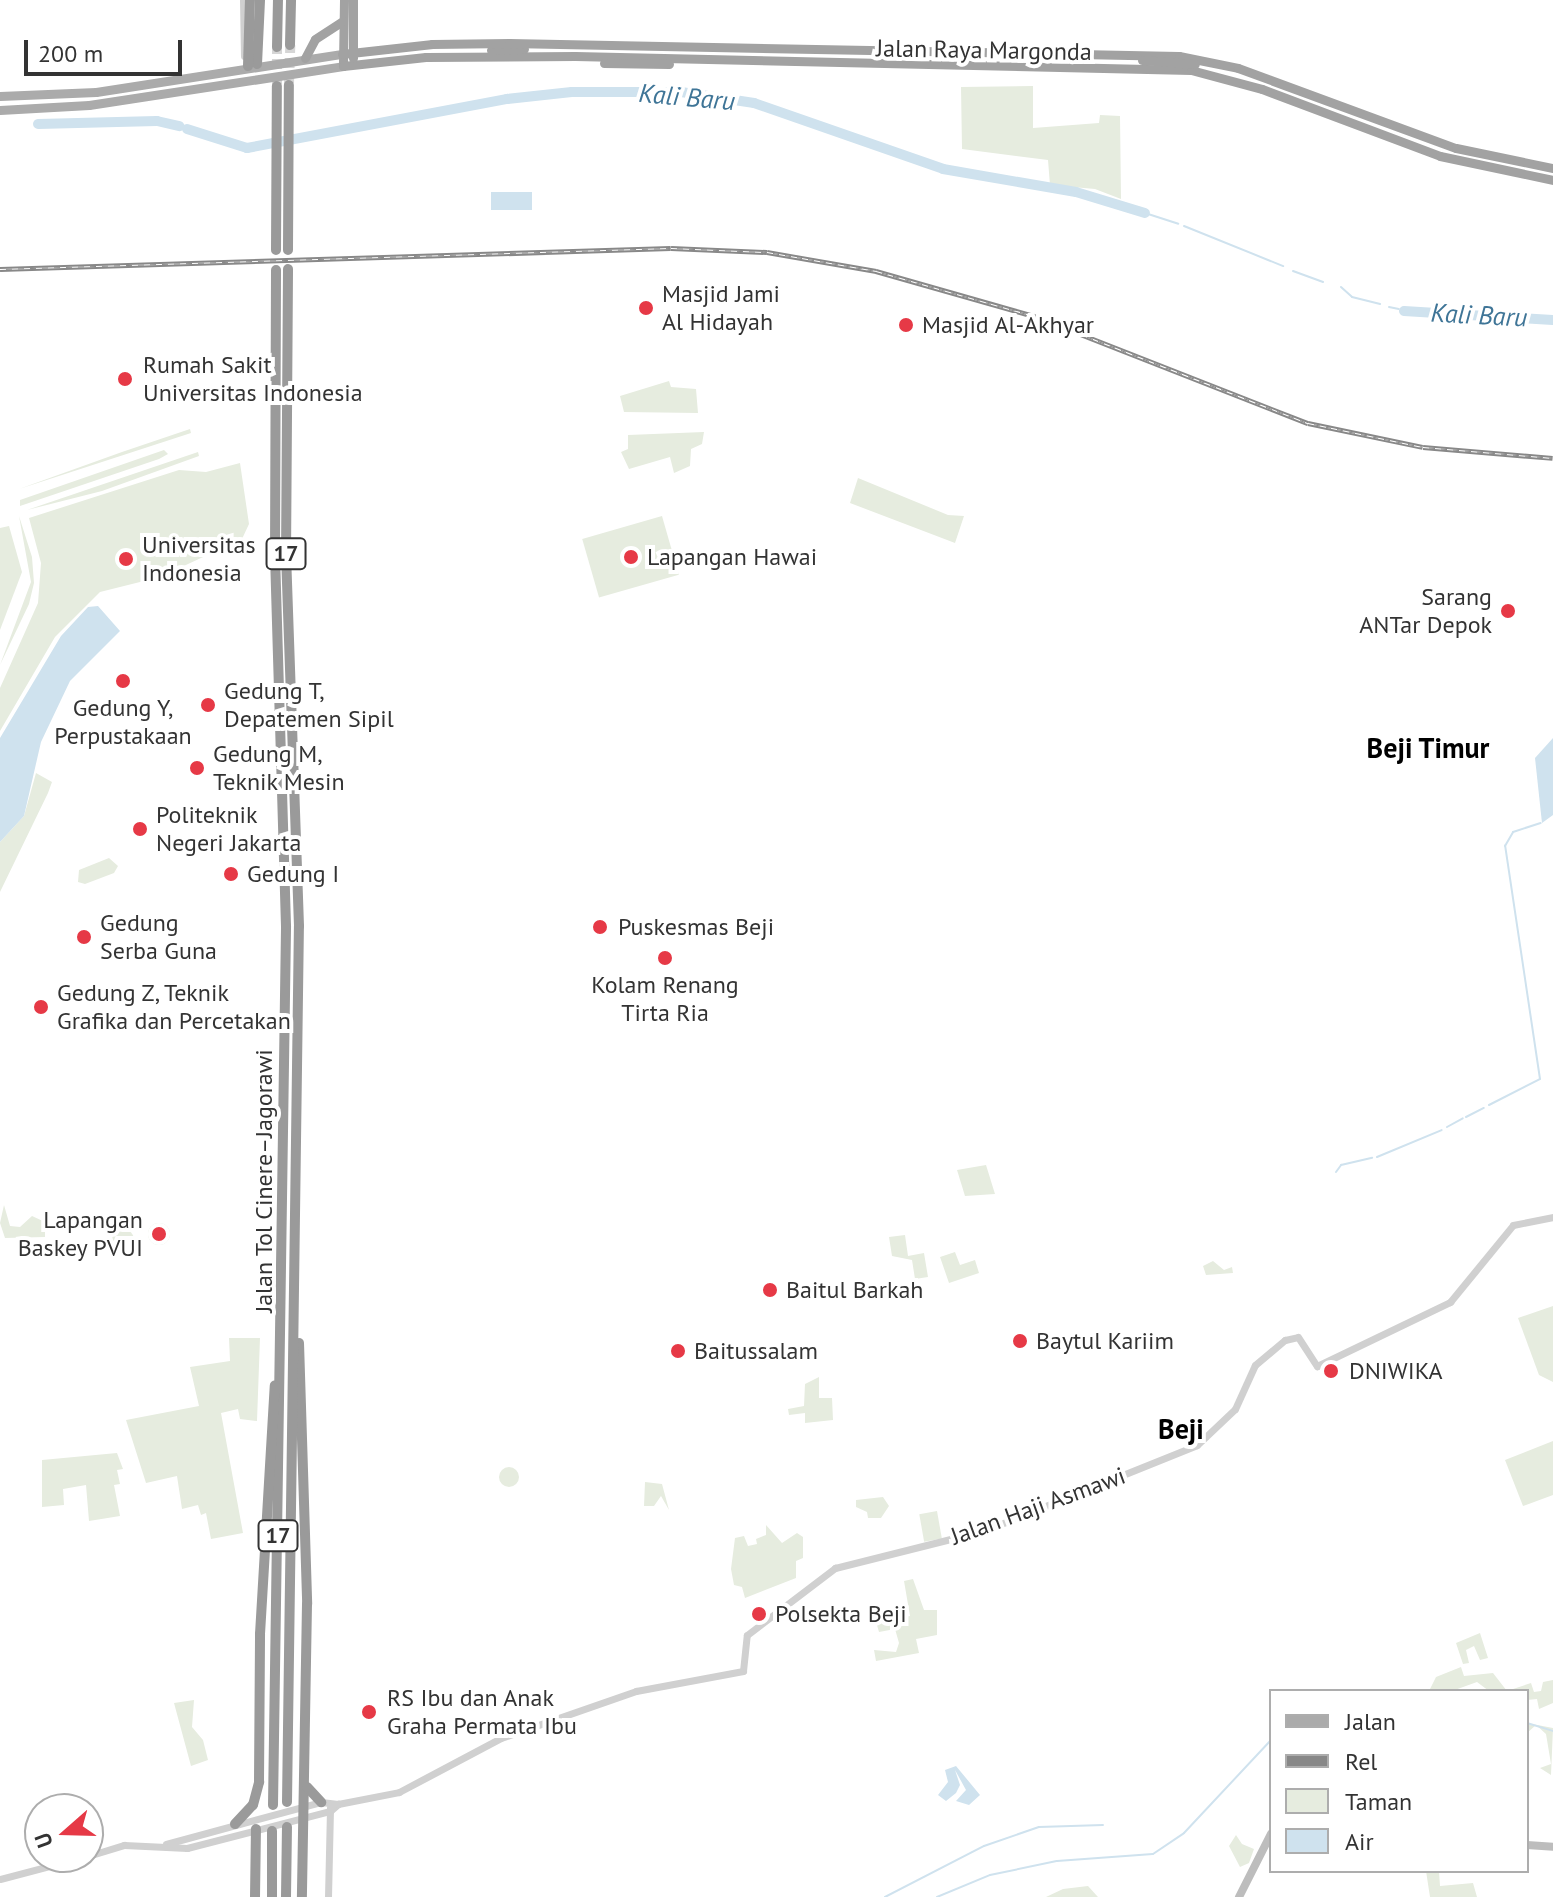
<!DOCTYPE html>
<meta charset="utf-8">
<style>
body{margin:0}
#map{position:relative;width:1553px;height:1897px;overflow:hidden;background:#fff;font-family:"PT Sans",sans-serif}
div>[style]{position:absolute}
.green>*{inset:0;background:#e6ecdf;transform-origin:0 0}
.round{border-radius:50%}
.water>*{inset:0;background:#cfe2ee;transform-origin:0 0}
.stream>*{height:2px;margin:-1px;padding:0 1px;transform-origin:1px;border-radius:1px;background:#cfe2ee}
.river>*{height:10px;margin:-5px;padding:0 5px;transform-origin:5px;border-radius:5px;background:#cfe2ee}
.motorway-tunnel>*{height:10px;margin-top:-5px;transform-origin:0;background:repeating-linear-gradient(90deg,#d6d6d6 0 10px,transparent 0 15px)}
.tertiary>*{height:7px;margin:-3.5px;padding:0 3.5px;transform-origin:3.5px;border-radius:3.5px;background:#d0d0d0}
.secondary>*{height:8px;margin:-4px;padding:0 4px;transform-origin:4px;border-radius:4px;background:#bdbdbd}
.primary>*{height:9px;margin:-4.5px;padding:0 4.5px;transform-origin:4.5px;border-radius:4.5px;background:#ababab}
.trunk>*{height:9px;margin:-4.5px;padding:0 4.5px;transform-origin:4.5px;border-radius:4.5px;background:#a2a2a2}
.motorway>*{height:10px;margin:-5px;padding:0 5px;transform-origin:5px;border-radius:5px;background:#9a9a9a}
.rail>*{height:5px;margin-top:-2.5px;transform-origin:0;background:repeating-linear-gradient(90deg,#fff 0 6px,#888 0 12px);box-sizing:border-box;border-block:2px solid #888}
.dots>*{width:22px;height:22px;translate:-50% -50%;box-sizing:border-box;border:4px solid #fff;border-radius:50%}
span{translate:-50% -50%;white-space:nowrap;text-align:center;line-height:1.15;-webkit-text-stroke:8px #fff;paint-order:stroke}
.shield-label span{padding:2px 6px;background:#fff;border:2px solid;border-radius:6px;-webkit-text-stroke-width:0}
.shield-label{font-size:22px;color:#333;font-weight:700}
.street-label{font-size:24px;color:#333}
.poi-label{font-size:24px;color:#333}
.left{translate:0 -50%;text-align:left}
.right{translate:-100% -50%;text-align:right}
.water-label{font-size:26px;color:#3f7597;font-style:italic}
.quarter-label{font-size:28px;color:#000;font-weight:700}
.legend{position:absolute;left:1269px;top:1689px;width:260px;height:184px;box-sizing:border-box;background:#fff;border:2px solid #adadad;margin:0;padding:10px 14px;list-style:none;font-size:24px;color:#333}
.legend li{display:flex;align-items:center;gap:16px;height:40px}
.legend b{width:40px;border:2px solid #adadad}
.north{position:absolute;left:24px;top:1793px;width:80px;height:80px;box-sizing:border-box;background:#fff;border:2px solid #adadad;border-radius:50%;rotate:250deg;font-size:22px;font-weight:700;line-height:32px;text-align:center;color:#333}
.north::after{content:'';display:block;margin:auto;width:28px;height:36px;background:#e63946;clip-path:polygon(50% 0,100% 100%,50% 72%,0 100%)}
.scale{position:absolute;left:24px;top:40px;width:158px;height:36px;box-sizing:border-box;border:4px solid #333;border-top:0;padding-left:10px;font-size:24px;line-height:28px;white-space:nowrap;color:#333;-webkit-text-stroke:6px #fff;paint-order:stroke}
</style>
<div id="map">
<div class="green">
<div style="clip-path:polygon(1033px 86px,1033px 128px,1099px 123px,1100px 115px,1120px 116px,1121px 199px,1095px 189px,1050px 185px,1048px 160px,962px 149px,961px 87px)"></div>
<div style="clip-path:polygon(669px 381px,671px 387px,696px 389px,698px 413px,624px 412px,620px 396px)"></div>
<div style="clip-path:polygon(190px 429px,191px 433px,19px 489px,122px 452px)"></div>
<div style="clip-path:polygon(704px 432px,702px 444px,691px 449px,690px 466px,674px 473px,670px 457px,629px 469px,621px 452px,628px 449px,628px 435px)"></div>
<div style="clip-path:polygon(164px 450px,168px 454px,159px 459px,20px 506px,20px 500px)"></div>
<div style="clip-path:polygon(198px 452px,199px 456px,102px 491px,27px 510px)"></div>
<div style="clip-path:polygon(240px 463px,249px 524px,242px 539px,160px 577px,100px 592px,55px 637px,0 731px,0 688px,38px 603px,41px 563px,29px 518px,179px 470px,206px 472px)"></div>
<div style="clip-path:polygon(858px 478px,948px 515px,964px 516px,955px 543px,850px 503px)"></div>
<div style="clip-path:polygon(19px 516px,32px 557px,34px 583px,29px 604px,0 665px,31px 582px)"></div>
<div style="left:662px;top:516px;width:61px;height:83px;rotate:74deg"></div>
<div style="clip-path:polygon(9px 526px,22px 572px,0 630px,0 528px)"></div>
<div style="clip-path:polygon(36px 773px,52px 782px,48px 793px,0 892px,0 842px,24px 816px)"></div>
<div style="clip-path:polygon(109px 858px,118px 866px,114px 873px,85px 884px,78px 882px,79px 870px)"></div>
<div style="clip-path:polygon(986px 1165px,995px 1194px,965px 1196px,957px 1170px)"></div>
<div style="clip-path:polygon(4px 1205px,10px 1226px,20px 1227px,32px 1216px,45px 1222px,45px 1237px,5px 1238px,0 1223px)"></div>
<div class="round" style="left:148px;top:1223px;width:22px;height:22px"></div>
<div class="round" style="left:112px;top:1229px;width:22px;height:22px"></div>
<div style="clip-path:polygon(905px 1235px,908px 1256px,924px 1253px,928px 1277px,915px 1279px,912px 1260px,892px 1256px,889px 1237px)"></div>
<div style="clip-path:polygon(955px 1252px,960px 1265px,975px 1260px,979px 1273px,949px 1283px,940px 1257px)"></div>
<div style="clip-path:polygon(1213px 1261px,1224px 1270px,1232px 1267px,1233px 1273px,1206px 1275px,1203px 1266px)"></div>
<div style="clip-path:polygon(1553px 1306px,1553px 1382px,1539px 1375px,1518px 1318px)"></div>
<div style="clip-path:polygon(229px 1338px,260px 1338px,257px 1421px,240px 1419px,238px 1409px,221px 1413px,243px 1533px,211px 1539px,206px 1513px,201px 1515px,198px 1505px,182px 1509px,177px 1476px,146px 1483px,126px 1420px,199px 1406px,190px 1367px,230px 1361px)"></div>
<div style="clip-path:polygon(819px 1377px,819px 1398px,832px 1398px,833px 1420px,805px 1423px,805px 1413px,789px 1415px,788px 1409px,804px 1406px,805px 1384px)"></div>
<div style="clip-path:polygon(1553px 1441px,1553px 1495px,1523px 1506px,1505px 1460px)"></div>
<div style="clip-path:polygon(117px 1453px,123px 1469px,117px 1470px,120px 1484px,114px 1485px,120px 1516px,89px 1521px,86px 1485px,63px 1489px,64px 1505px,42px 1507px,42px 1460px)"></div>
<div class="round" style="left:499px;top:1467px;width:20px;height:20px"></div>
<div style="clip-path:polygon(645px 1482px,662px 1484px,669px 1510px,661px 1496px,654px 1506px,644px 1506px)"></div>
<div style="clip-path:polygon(883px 1497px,889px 1506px,881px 1518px,868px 1518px,867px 1512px,856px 1507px,856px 1500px)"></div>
<div style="left:937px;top:1511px;width:28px;height:18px;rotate:80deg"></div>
<div style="clip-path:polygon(766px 1525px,782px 1543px,797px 1533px,803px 1537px,803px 1558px,796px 1561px,796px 1578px,745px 1598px,742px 1587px,734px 1585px,731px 1569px,735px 1538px,744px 1536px,748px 1546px,757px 1544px,756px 1539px,766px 1535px)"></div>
<div style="clip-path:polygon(913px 1579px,924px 1610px,937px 1610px,937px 1635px,916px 1639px,919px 1653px,876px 1661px,874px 1650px,896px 1652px,899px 1643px,895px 1629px,879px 1632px,876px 1622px,910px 1616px,904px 1581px)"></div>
<div style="clip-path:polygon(1480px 1633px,1488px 1658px,1480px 1660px,1474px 1646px,1466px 1650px,1469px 1663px,1463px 1664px,1456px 1643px)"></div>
<div style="clip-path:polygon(1461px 1667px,1464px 1676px,1493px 1673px,1507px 1691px,1531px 1683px,1534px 1692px,1541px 1691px,1543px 1682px,1553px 1680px,1553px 1703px,1539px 1709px,1537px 1699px,1527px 1700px,1527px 1691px,1489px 1691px,1477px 1682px,1452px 1691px,1429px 1691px,1436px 1677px)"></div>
<div style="clip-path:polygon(194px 1700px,192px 1727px,203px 1740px,208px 1760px,191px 1766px,174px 1703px)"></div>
<div style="clip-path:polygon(1527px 1723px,1553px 1728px,1551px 1775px,1540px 1768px,1551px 1764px,1546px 1734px,1536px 1725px,1527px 1733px)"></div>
<div style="clip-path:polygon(1236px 1835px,1242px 1844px,1254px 1849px,1249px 1863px,1240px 1867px,1229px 1846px)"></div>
<div style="clip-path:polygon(1426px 1871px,1439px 1871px,1440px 1886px,1473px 1883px,1477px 1897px,1430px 1897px)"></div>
<div style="clip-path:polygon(1088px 1886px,1098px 1897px,1046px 1897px,1063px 1889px)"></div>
</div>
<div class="water">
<div style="left:532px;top:192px;width:18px;height:41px;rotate:90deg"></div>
<div style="clip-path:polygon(98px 606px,120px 631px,70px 681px,41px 742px,24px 816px,0 842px,0 738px,61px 636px,88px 607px)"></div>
<div style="clip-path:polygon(1553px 738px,1553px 815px,1542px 823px,1535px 758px)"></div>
<div class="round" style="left:655px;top:948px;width:20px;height:20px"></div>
<div style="clip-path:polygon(956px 1766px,980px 1795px,969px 1805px,956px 1801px,966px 1790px,955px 1770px,960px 1785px,956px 1793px,946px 1801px,938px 1795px,948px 1782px,945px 1770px)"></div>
</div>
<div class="stream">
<div style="left:1145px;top:213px;width:35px;rotate:18deg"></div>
<div style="left:1184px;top:226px;width:107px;rotate:22deg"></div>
<div style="left:1293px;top:271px;width:32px;rotate:20deg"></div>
<div style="left:1341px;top:287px;width:15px;rotate:42deg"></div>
<div style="left:1352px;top:297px;width:29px;rotate:14deg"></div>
<div style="left:1389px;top:307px;width:10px;rotate:11deg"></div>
<div style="left:1489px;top:1105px;width:57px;rotate:-27deg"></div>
<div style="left:1540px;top:1079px;width:236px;rotate:-98.5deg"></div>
<div style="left:1505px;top:846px;width:16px;rotate:-60deg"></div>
<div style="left:1513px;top:832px;width:29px;rotate:-18deg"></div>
<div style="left:1466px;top:1117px;width:20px;rotate:-27deg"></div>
<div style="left:1447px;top:1127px;width:18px;rotate:-29deg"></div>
<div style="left:1377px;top:1157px;width:70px;rotate:-22.6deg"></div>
<div style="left:1336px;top:1172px;width:9px;rotate:-54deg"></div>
<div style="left:1341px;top:1165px;width:32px;rotate:-13deg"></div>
<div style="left:1527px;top:1723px;width:27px;rotate:17deg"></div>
<div style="left:885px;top:1897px;width:111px;rotate:-27.3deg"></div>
<div style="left:984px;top:1846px;width:58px;rotate:-19.1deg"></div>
<div style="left:1039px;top:1827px;width:64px;rotate:-1.8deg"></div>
<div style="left:937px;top:1897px;width:57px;rotate:-22.5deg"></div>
<div style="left:990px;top:1875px;width:68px;rotate:-11.8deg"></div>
<div style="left:1057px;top:1861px;width:96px;rotate:-4.2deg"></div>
<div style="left:1153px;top:1854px;width:37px;rotate:-34deg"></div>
<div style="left:1184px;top:1833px;width:127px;rotate:-46.9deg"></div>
</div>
<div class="river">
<div style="left:38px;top:124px;width:119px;rotate:-1.4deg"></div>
<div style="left:157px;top:121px;width:23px;rotate:13deg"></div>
<div style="left:187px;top:129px;width:63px;rotate:17.6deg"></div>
<div style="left:247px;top:148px;width:265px;rotate:-10.7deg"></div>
<div style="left:507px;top:99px;width:65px;rotate:-6.1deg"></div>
<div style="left:572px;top:92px;width:109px"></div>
<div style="left:681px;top:92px;width:74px;rotate:8.6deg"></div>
<div style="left:754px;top:103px;width:200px;rotate:19.2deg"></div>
<div style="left:943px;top:169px;width:135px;rotate:9.8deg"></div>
<div style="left:1076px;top:192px;width:72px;rotate:16.9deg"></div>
<div style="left:1404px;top:311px;width:149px;rotate:3.5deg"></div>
</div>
<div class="motorway-tunnel">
<div style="left:289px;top:83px;width:38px;rotate:-88deg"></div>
<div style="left:277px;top:84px;width:37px;rotate:-90deg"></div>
</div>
<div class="tertiary">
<div style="left:243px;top:0;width:56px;rotate:89deg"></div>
<div style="left:166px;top:1844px;width:161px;rotate:-15.2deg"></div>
<div style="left:321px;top:1802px;width:17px;rotate:7deg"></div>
<div style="left:88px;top:1856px;width:38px;rotate:-17deg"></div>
<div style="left:124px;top:1845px;width:63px;rotate:2.7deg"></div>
<div style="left:187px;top:1848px;width:148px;rotate:-14.5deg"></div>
<div style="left:330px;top:1811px;width:11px;rotate:-41deg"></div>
<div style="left:338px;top:1804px;width:62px;rotate:-11.1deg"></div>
<div style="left:399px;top:1792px;width:115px;rotate:-27.9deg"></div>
<div style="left:501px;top:1738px;width:143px;rotate:-19.2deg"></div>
<div style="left:636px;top:1691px;width:109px;rotate:-10.6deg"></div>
<div style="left:743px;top:1671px;width:36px;rotate:-84deg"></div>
<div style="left:747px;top:1635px;width:111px;rotate:-37.3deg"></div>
<div style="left:835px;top:1568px;width:156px;rotate:-14.1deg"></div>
<div style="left:986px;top:1530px;width:227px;rotate:-21.9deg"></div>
<div style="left:1197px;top:1445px;width:52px;rotate:-43.5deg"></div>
<div style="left:1235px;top:1409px;width:48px;rotate:-65.6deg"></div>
<div style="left:1255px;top:1365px;width:39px;rotate:-40deg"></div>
<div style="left:1285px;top:1340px;width:13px;rotate:-13deg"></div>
<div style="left:1298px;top:1337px;width:35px;rotate:57deg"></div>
<div style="left:1317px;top:1366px;width:148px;rotate:-25.7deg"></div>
<div style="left:1450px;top:1302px;width:99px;rotate:-50.7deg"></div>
<div style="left:1513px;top:1225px;width:41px;rotate:-11.3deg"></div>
<div style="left:0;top:1879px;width:87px;rotate:-14.7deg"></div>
<div style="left:328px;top:1897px;width:90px;rotate:-88.7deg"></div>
</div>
<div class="secondary">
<div style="left:1527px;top:1845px;width:26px;rotate:4deg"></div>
<div style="left:1239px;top:1897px;width:71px;rotate:-63.1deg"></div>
</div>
<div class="primary">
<div style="left:0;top:96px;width:96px;rotate:-2.4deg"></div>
<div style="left:96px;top:92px;width:249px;rotate:-8.8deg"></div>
<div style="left:0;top:110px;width:89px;rotate:-3.2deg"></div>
<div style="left:89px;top:105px;width:257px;rotate:-8.7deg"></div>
</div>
<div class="trunk">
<div style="left:344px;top:0;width:66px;rotate:90.9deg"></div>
<div style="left:343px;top:66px;width:83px;rotate:-6.2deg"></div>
<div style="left:426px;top:57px;width:149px;rotate:-0.4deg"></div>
<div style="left:575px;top:56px;width:616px;rotate:1.3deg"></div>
<div style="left:1191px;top:70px;width:73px;rotate:15deg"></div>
<div style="left:1262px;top:89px;width:190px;rotate:20.6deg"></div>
<div style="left:1440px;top:156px;width:116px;rotate:12deg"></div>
<div style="left:491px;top:50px;width:33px;rotate:-2deg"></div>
<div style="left:342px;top:54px;width:91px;rotate:-6.3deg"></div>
<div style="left:432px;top:44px;width:77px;rotate:-0.7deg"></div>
<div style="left:509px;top:43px;width:670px;rotate:1.11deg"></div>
<div style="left:1179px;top:56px;width:60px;rotate:11.5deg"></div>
<div style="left:1238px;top:68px;width:232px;rotate:20.2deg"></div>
<div style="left:1456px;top:148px;width:99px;rotate:11.7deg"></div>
<div style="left:305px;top:58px;width:21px;rotate:-62deg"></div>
<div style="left:315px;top:39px;width:33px;rotate:-33deg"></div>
<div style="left:353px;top:58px;width:58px;rotate:-90deg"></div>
<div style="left:1142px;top:60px;width:53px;rotate:4.3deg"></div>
<div style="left:604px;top:63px;width:65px;rotate:0.9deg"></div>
</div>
<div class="motorway">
<div style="left:290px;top:45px;width:45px;rotate:-88.7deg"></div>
<div style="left:277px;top:47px;width:47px;rotate:-88.8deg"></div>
<div style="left:257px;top:64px;width:64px;rotate:-87.3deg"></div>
<div style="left:248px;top:66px;width:66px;rotate:-88.3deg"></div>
<div style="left:276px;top:250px;width:164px;rotate:-89.7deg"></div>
<div style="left:288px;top:250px;width:165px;rotate:-89.7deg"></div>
<div style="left:299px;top:1343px;width:261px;rotate:88.2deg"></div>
<div style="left:307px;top:1604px;width:293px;rotate:91deg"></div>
<div style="left:307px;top:1787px;width:21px;rotate:47deg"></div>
<div style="left:287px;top:1802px;width:876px;rotate:-89.22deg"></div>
<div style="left:299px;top:926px;width:368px;rotate:-92deg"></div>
<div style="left:286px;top:558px;width:289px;rotate:-89.6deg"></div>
<div style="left:273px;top:1805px;width:879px;rotate:-89.15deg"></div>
<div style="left:286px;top:926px;width:367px;rotate:-91.7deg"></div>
<div style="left:275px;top:559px;width:289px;rotate:-89.8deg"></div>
<div style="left:235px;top:1824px;width:26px;rotate:-47deg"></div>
<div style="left:253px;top:1805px;width:24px;rotate:-75deg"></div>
<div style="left:259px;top:1782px;width:148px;rotate:-89.6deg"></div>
<div style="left:260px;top:1634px;width:249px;rotate:-86.6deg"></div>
<div style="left:255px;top:1897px;width:68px;rotate:-89.2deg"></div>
<div style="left:272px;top:1897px;width:66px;rotate:-90deg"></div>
<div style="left:286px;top:1897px;width:70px;rotate:-89.2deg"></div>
</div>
<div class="rail">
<div style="left:0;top:269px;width:671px;rotate:-1.79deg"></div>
<div style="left:671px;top:248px;width:96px;rotate:2.4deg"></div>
<div style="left:767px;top:252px;width:111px;rotate:9.9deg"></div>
<div style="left:876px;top:271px;width:167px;rotate:15.9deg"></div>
<div style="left:1037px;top:317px;width:291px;rotate:21.4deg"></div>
<div style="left:1308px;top:423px;width:117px;rotate:11.8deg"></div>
<div style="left:1423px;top:447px;width:130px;rotate:4.8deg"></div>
</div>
<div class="dots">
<div style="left:646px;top:308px;background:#e63946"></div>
<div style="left:906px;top:325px;background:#e63946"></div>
<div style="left:125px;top:379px;background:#e63946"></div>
<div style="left:631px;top:557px;background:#e63946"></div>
<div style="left:126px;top:559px;background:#e63946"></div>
<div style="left:1508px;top:611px;background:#e63946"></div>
<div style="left:123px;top:681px;background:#e63946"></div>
<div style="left:208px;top:705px;background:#e63946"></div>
<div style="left:197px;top:768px;background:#e63946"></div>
<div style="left:140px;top:829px;background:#e63946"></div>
<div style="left:231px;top:874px;background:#e63946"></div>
<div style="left:600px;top:927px;background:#e63946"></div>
<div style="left:84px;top:937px;background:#e63946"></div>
<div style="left:665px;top:958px;background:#e63946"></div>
<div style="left:41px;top:1007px;background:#e63946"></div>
<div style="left:159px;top:1234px;background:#e63946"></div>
<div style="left:770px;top:1290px;background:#e63946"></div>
<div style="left:1020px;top:1341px;background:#e63946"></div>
<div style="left:678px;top:1351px;background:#e63946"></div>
<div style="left:1331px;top:1371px;background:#e63946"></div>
<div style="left:759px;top:1614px;background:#e63946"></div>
<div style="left:369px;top:1712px;background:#e63946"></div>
</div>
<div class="shield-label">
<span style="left:286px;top:554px">17</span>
<span style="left:278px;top:1536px">17</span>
</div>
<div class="street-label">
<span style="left:984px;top:50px;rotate:1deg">Jalan Raya Margonda</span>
<span style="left:264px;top:1181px;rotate:-90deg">Jalan Tol Cinere–Jagorawi</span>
<span style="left:1038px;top:1506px;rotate:-20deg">Jalan Haji Asmawi</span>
</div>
<div class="poi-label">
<span class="left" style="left:662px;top:308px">Masjid Jami<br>Al Hidayah</span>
<span class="left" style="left:922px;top:325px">Masjid Al-Akhyar</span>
<span class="left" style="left:143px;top:379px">Rumah Sakit<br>Universitas Indonesia</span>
<span class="left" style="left:142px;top:559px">Universitas<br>Indonesia</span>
<span class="left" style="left:647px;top:557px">Lapangan Hawai</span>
<span class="right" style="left:1492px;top:611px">Sarang<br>ANTar Depok</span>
<span class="left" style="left:224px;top:705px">Gedung T,<br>Depatemen Sipil</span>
<span style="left:123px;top:722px">Gedung Y,<br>Perpustakaan</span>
<span class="left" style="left:213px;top:768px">Gedung M,<br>Teknik Mesin</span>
<span class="left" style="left:156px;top:829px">Politeknik<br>Negeri Jakarta</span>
<span class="left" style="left:247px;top:874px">Gedung I</span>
<span class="left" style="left:100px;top:937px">Gedung<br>Serba Guna</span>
<span class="left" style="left:618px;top:927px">Puskesmas Beji</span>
<span style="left:665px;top:999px">Kolam Renang<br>Tirta Ria</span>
<span class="left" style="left:57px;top:1007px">Gedung Z, Teknik<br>Grafika dan Percetakan</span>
<span class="right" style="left:143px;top:1234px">Lapangan<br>Baskey PVUI</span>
<span class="left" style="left:786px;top:1290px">Baitul Barkah</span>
<span class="left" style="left:1036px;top:1341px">Baytul Kariim</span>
<span class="left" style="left:694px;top:1351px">Baitussalam</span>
<span class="left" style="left:1349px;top:1371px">DNIWIKA</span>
<span class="left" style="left:775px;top:1614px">Polsekta Beji</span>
<span class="left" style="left:387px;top:1712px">RS Ibu dan Anak<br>Graha Permata Ibu</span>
</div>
<div class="water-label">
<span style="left:687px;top:97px;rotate:5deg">Kali Baru</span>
<span style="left:1479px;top:315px;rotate:3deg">Kali Baru</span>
</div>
<div class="quarter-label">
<span style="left:1428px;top:748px">Beji Timur</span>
<span style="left:1181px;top:1429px">Beji</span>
</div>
<ul class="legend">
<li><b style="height:10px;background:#ababab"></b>Jalan</li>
<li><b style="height:10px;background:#888"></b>Rel</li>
<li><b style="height:22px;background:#e6ecdf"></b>Taman</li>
<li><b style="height:22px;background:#cfe2ee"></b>Air</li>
</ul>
<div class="north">U</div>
<div class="scale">200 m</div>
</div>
